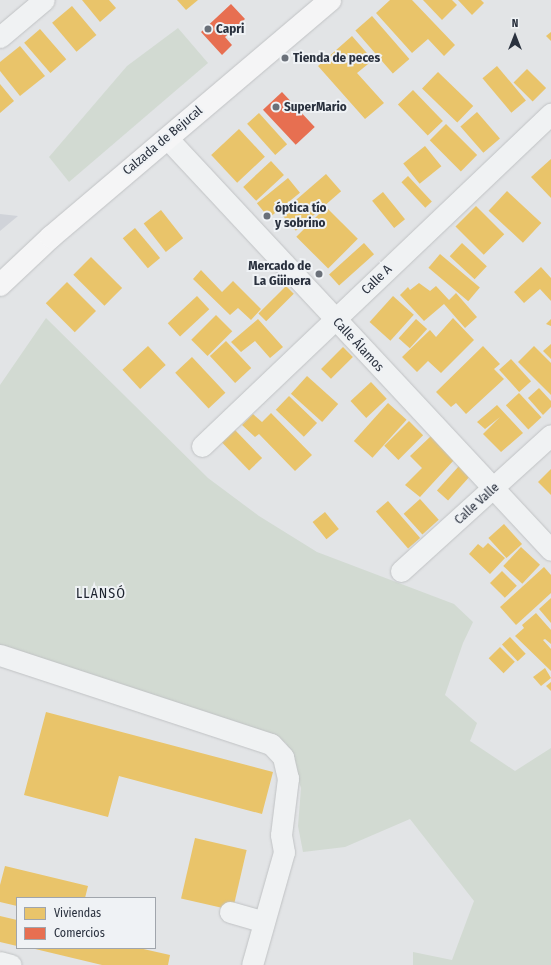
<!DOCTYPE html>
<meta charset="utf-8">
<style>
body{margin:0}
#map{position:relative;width:551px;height:965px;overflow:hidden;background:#e2e4e6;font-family:"Fira Sans Condensed",sans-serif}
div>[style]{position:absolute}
.built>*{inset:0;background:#d0d3d9}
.green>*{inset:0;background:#d2dad2}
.homes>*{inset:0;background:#e9c46a;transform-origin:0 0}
.shops>*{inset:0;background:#e76f51;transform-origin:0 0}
.roads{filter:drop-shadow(0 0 1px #c0c2c4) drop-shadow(0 0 1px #c0c2c4)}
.minor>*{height:21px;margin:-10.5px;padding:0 10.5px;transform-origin:10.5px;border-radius:10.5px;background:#f0f2f3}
.major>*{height:22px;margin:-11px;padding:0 11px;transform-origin:11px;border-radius:11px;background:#f5f5f6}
.dots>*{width:11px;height:11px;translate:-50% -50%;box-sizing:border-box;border:2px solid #eff2f5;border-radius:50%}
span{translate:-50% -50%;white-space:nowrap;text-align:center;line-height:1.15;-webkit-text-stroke:4px #eff2f5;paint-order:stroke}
.poi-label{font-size:13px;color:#2a313e;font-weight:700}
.left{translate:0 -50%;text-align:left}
.right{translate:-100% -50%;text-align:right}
.street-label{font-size:13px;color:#2a313e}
.neighbourhood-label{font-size:14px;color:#1c222e;letter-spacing:1px}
.legend{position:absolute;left:16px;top:897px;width:140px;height:52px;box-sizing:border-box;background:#eff2f5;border:1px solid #a0a5ac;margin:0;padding:5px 7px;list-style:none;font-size:12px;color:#2a313e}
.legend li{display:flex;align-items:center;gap:8px;height:20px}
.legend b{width:20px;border:1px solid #a0a5ac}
.north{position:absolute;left:495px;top:16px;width:40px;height:40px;-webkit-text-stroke:3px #eff2f5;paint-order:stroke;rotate:0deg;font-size:11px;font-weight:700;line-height:16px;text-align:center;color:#2a313e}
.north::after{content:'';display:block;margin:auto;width:14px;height:18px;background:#2a313e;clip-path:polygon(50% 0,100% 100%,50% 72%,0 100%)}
</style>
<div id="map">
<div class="built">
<div style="clip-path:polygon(0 214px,18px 216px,0 231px)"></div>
</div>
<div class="green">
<div style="clip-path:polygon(178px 28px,208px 63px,69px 182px,49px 157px,127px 66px)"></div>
<div style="clip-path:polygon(46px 318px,208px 478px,259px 516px,317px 552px,454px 604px,473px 622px,463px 643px,445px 695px,477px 723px,470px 741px,515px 771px,551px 748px,551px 965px,413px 965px,413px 952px,452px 960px,474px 901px,410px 819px,345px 847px,303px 852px,298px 826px,301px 788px,286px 743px,0 646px,0 385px)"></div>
</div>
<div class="homes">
<div style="clip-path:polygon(82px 0,109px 0,116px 8px,100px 22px)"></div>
<div style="clip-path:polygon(177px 0,198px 0,186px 10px)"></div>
<div style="clip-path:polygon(390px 0,412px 0,455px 45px,444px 56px,428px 39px,412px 53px,376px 13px)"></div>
<div style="clip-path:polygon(423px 0,452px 0,457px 5px,442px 20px)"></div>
<div style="clip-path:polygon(458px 0,481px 0,484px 3px,472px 15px)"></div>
<div style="left:72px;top:6px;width:38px;height:26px;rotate:50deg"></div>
<div style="left:372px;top:16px;width:57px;height:22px;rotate:49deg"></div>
<div style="left:40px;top:29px;width:40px;height:21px;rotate:49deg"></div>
<div style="clip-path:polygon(551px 32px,551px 41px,546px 36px)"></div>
<div style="clip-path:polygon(352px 36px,373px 60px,357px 73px,384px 103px,365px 119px,318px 66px)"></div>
<div style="clip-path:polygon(20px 46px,45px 76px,20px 96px,0 71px,0 62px)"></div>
<div style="left:497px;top:66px;width:45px;height:19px;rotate:50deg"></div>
<div style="left:527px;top:69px;width:27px;height:19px;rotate:45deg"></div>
<div style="left:438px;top:72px;width:49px;height:23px;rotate:44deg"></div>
<div style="clip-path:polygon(0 84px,14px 101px,0 113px)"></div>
<div style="left:413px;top:90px;width:43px;height:21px;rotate:46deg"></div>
<div style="left:477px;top:112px;width:35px;height:22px;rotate:49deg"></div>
<div style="left:259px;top:113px;width:42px;height:16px;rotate:48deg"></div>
<div style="left:446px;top:124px;width:44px;height:23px;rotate:45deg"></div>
<div style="left:239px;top:129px;width:38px;height:38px;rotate:47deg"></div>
<div style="left:425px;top:146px;width:26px;height:28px;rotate:51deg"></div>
<div style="clip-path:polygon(551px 159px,551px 198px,531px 177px)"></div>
<div style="left:271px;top:161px;width:19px;height:38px;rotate:47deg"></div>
<div style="left:326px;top:174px;width:23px;height:60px;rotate:49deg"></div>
<div style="left:408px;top:176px;width:35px;height:9px;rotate:47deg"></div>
<div style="left:288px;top:178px;width:19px;height:40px;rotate:51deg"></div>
<div style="left:507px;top:191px;width:47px;height:27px;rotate:43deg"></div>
<div style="left:383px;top:192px;width:35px;height:14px;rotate:51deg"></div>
<div style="left:476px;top:206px;width:40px;height:29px;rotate:45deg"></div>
<div style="left:326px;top:207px;width:45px;height:42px;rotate:45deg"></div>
<div style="left:161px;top:210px;width:36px;height:22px;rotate:52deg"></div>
<div style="left:135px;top:228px;width:39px;height:16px;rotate:50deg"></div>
<div style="left:364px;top:243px;width:15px;height:47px;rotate:48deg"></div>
<div style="left:462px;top:243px;width:34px;height:18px;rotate:43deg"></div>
<div style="left:440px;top:254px;width:52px;height:18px;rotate:40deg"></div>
<div style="left:91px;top:257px;width:44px;height:25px;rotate:45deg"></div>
<div style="clip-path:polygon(541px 267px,551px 278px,551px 301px,540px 289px,524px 303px,514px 292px)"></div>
<div style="clip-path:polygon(201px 270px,222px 292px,233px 281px,261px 309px,251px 320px,238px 308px,230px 315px,193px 279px)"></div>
<div style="left:67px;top:282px;width:41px;height:30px;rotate:45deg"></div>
<div style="clip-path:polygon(419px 283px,430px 291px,436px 286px,449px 300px,456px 293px,477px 317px,465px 328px,444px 304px,424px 321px,400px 295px,408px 287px,410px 290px)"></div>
<div style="left:286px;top:286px;width:11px;height:39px;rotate:45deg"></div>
<div style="left:197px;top:296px;width:18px;height:40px;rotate:47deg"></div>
<div style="left:393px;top:296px;width:28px;height:35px;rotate:42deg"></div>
<div style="left:216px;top:315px;width:23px;height:35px;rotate:45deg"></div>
<div style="clip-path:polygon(453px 318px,474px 340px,441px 373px,428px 361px,417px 372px,402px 357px,430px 330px,436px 337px)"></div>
<div style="clip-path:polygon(258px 319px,283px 347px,270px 358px,255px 341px,241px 352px,231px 342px)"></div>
<div style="left:416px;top:319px;width:15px;height:26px;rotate:42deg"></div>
<div style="clip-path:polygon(551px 319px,551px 326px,546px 324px)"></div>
<div style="left:226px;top:341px;width:37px;height:22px;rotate:47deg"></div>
<div style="clip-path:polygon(551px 344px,551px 359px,543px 351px)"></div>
<div style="left:148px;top:346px;width:26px;height:35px;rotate:47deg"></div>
<div style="clip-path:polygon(483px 346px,500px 364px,494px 369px,504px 379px,466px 414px,456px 403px,451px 407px,436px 392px)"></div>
<div style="clip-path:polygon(534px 346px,551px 363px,551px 395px,518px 362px)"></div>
<div style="left:343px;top:347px;width:14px;height:31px;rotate:45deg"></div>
<div style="left:192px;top:357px;width:49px;height:23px;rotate:47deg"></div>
<div style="left:511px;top:359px;width:30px;height:16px;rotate:48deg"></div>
<div style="left:307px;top:376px;width:42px;height:24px;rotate:42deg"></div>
<div style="left:371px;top:382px;width:23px;height:28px;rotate:47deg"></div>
<div style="clip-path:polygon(539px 388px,551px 401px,551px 407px,543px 415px,528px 398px)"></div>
<div style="left:519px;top:393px;width:33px;height:18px;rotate:47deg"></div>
<div style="left:289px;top:396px;width:39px;height:19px;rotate:44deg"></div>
<div style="left:388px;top:403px;width:25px;height:51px;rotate:42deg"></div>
<div style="clip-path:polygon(497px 405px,523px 433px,501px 452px,483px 434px,500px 417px,485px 429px,477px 422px)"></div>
<div style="clip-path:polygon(271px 413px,312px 455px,295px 471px,259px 434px,255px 437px,242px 425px,253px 414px,262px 422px)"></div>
<div style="left:409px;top:421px;width:20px;height:35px;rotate:45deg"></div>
<div style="left:235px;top:430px;width:39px;height:18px;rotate:46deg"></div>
<div style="clip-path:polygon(431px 436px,454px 460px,420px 497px,405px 485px,422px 468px,410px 456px)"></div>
<div style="left:459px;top:466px;width:15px;height:33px;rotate:42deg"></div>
<div style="clip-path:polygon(551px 469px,551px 495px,538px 482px)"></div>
<div style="left:420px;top:499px;width:28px;height:22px;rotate:48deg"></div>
<div style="left:388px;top:501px;width:49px;height:16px;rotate:49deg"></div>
<div style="left:325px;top:512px;width:22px;height:16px;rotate:51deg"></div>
<div style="left:504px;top:524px;width:27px;height:21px;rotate:48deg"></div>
<div style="clip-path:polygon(488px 543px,505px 558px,490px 574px,469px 554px,478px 544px,483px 548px)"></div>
<div style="left:521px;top:547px;width:26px;height:26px;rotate:43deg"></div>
<div style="clip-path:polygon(544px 567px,551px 575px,551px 593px,516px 625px,500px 607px)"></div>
<div style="left:502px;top:571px;width:21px;height:17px;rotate:45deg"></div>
<div style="clip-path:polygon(551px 598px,551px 623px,539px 609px)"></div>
<div style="clip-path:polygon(536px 613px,551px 630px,551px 644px,545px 639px,543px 640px,551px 649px,551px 671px,515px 636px,524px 628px,522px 625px)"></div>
<div style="left:510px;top:637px;width:23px;height:11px;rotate:47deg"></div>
<div style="left:500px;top:647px;width:21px;height:16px;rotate:45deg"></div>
<div style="clip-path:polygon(545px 668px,551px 678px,541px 686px,533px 677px)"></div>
<div style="clip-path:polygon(551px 682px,551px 691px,546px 686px)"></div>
<div style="clip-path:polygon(46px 712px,273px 772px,262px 814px,119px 776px,108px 817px,24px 795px)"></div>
<div style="left:195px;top:838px;width:53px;height:62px;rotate:13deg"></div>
<div style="clip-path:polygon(5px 866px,88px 886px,85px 898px,17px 898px,17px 906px,0 902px,0 885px)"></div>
<div style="clip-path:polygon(0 916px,17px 920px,17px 946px,0 942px)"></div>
<div style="clip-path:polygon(31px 948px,139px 948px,170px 955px,168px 965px,102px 965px)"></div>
</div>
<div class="shops">
<div style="clip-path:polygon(231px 4px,245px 19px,225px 37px,232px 45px,222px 55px,201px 32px)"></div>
<div style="left:282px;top:92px;width:48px;height:26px;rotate:47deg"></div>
</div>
<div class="roads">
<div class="minor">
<div style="left:0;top:37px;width:57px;rotate:-40.1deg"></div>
<div style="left:167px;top:138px;width:563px;rotate:47.01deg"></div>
<div style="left:202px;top:446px;width:482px;rotate:-43.6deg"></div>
<div style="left:401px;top:571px;width:202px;rotate:-42.2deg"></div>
<div style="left:0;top:655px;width:285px;rotate:18.2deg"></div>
<div style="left:271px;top:744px;width:18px;rotate:47deg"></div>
<div style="left:283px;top:757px;width:22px;rotate:77deg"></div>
<div style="left:288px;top:778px;width:57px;rotate:97deg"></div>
<div style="left:281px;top:835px;width:17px;rotate:80deg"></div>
<div style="left:284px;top:852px;width:117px;rotate:105.8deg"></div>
<div style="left:230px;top:912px;width:35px;rotate:16deg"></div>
<div style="left:0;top:962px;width:11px;rotate:15deg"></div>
</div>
<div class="major">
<div style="left:0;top:285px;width:70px;rotate:-43.3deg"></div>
<div style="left:51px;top:237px;width:366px;rotate:-40.3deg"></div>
</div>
</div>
<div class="dots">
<div style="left:208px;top:29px;background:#6a7079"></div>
<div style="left:285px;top:58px;background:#6a7079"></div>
<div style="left:276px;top:107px;background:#6a7079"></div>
<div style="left:267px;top:216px;background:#6a7079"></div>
<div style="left:319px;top:274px;background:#6a7079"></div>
</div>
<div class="poi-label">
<span class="left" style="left:216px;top:29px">Capri</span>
<span class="left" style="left:293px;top:58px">Tienda de peces</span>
<span class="left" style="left:284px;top:107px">SuperMario</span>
<span class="left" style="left:275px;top:216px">óptica tío<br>y sobrino</span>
<span class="right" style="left:311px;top:274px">Mercado de<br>La Güinera</span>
</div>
<div class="street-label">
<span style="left:163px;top:141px;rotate:-40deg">Calzada de Bejucal</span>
<span style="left:377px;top:280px;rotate:-44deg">Calle A</span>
<span style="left:358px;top:345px;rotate:47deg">Calle Álamos</span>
<span style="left:477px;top:504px;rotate:-42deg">Calle Valle</span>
</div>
<div class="neighbourhood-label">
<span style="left:101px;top:594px">LLANSÓ</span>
</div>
<ul class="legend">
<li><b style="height:11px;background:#e9c46a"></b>Viviendas</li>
<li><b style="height:11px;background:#e76f51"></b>Comercios</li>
</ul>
<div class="north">N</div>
</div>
